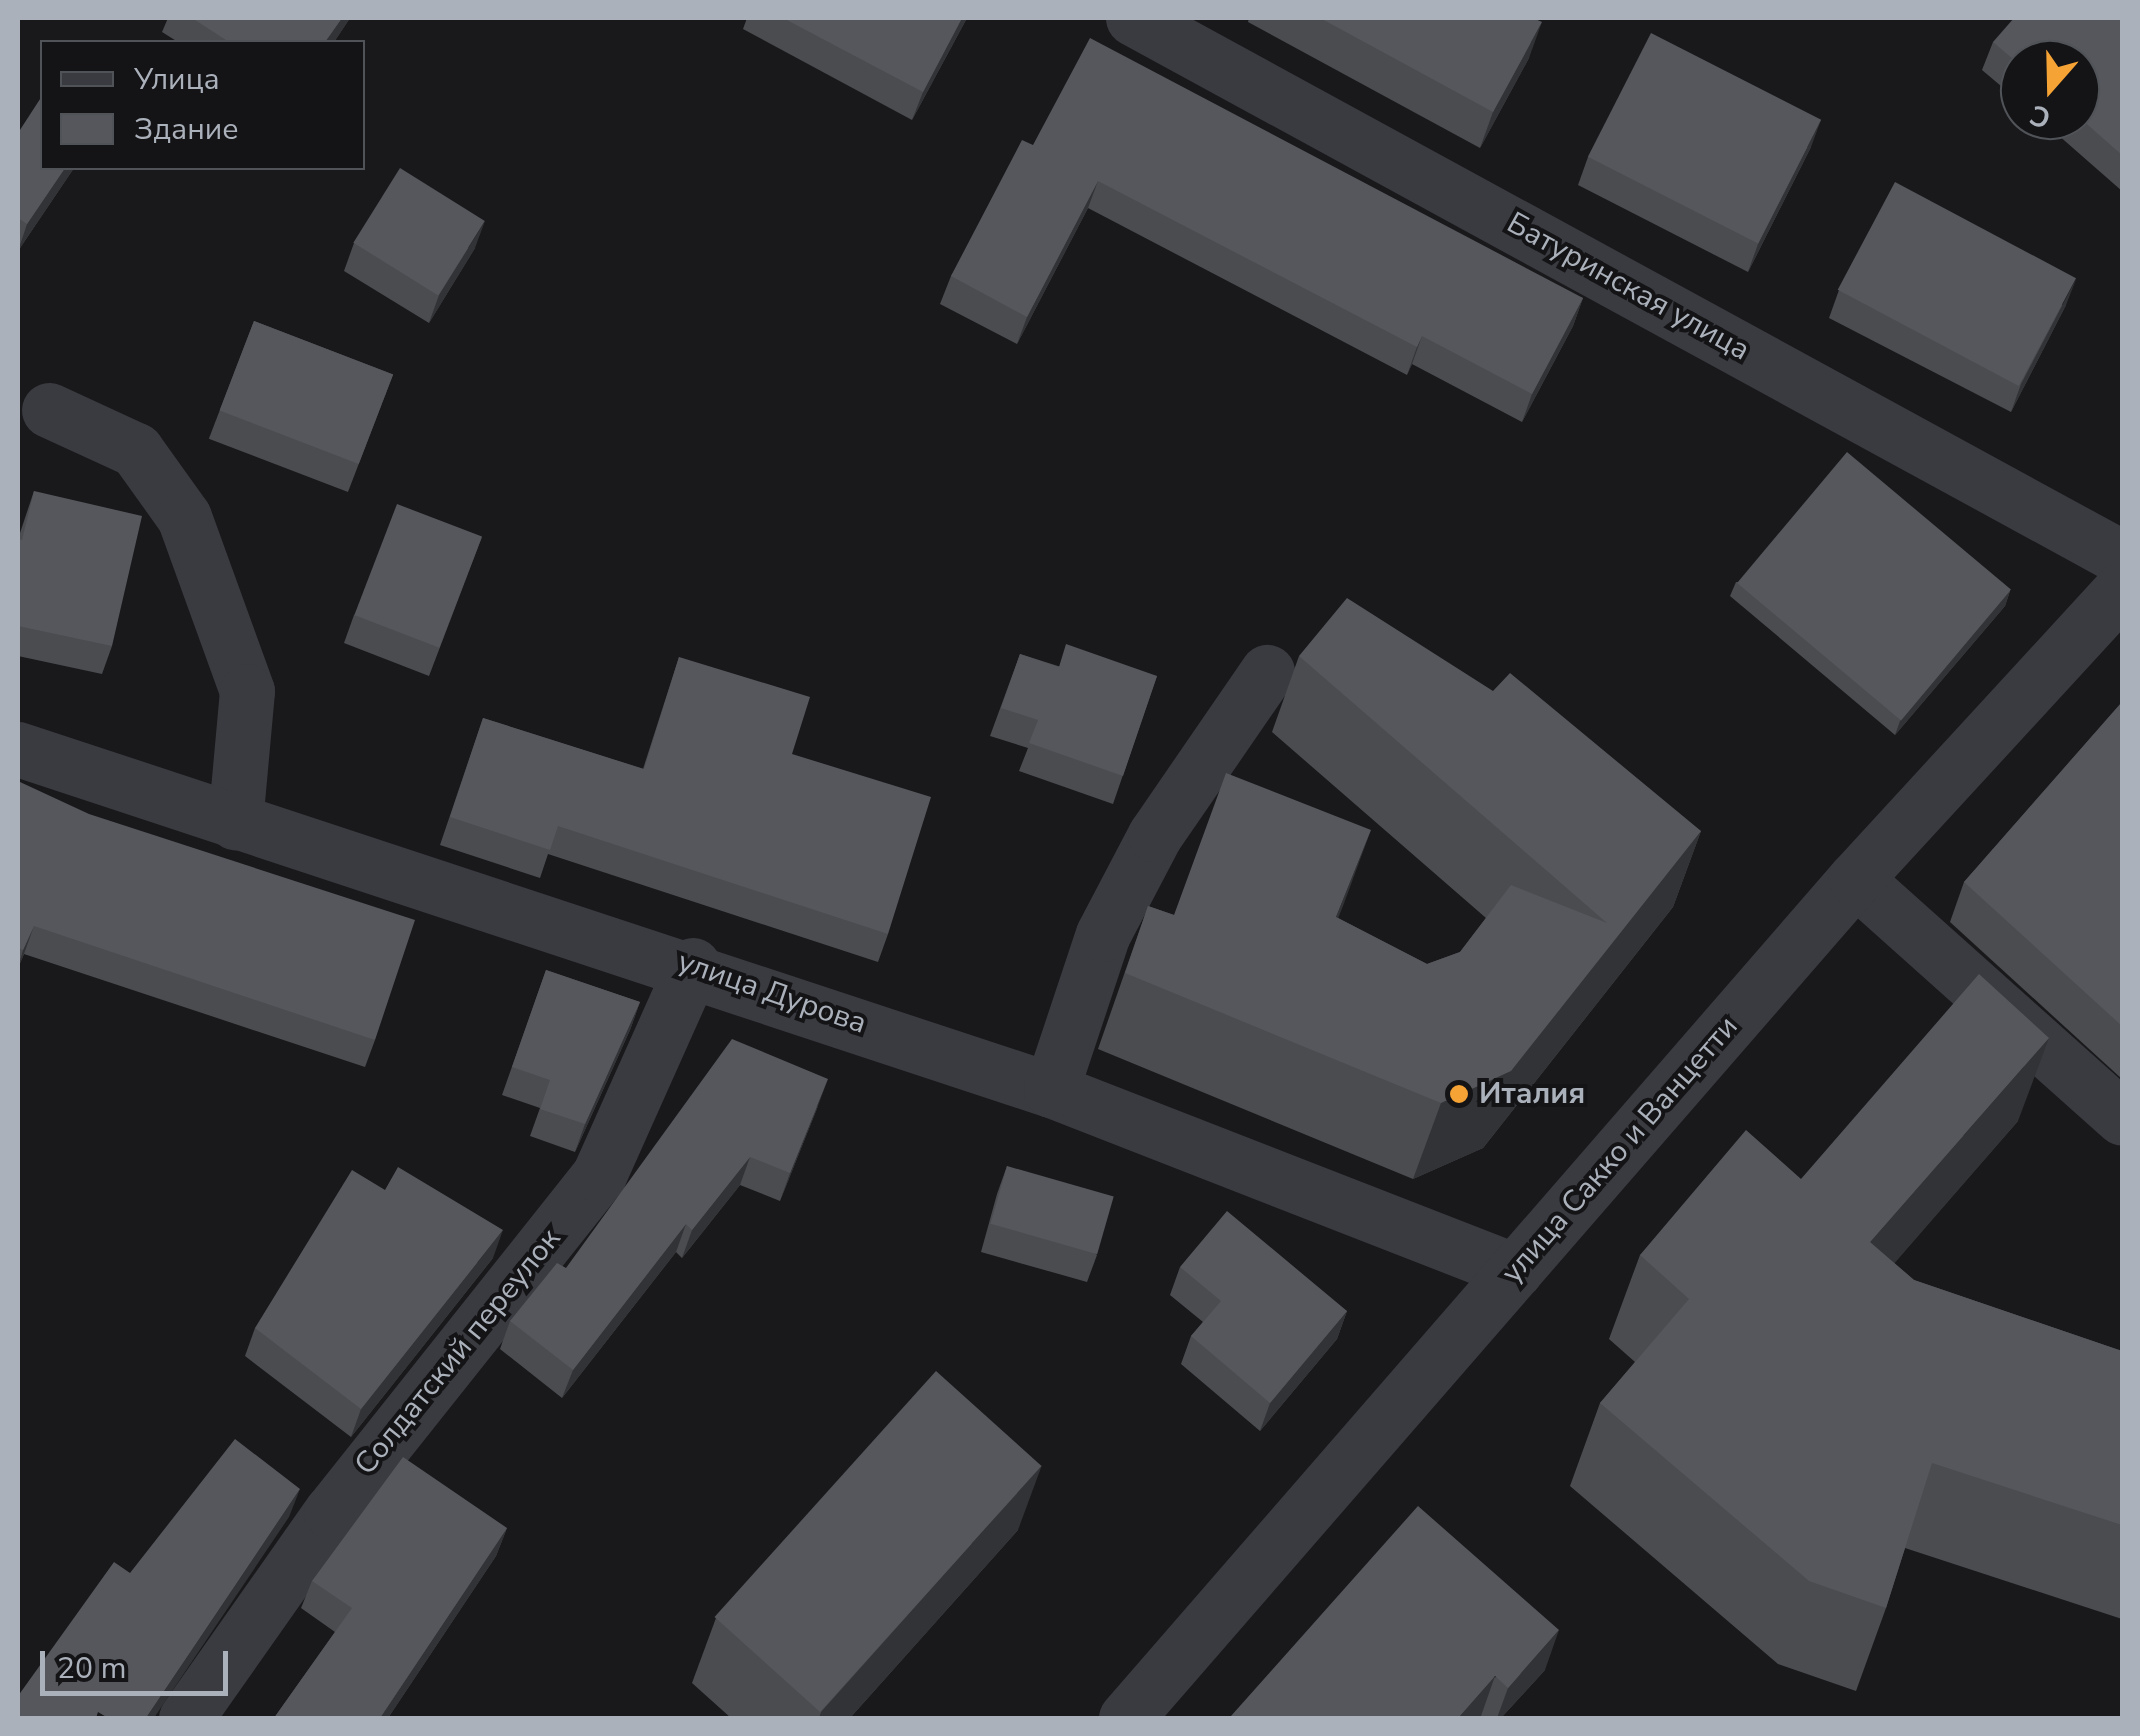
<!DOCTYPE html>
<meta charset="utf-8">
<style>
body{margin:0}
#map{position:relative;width:2140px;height:1736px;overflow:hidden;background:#19191b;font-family:"Nunito Sans",sans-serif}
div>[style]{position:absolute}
.minor>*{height:55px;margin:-27.5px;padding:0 27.5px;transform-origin:27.5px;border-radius:27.5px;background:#3a3b40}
.wall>*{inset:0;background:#4a4c50;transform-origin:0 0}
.shaded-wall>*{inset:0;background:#323336}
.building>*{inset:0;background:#55575c;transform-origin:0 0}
.dots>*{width:28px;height:28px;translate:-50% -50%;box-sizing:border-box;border:5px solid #141416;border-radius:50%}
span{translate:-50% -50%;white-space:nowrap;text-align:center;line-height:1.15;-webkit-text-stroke:8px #141416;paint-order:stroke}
.street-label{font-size:30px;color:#abb1bb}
.poi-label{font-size:30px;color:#abb1bb;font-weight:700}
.left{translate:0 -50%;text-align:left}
.frame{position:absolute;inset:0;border:20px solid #abb1bb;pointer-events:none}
.legend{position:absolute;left:40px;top:40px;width:325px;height:130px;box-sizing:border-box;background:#141416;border:2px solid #505358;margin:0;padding:12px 18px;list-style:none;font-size:30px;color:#abb1bb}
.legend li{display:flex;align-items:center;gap:20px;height:50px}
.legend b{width:50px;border:2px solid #505358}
.north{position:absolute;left:2000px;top:40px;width:100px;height:100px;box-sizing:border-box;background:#141416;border:2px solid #505358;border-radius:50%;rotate:200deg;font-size:28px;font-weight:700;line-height:40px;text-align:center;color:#abb1bb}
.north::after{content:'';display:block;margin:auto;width:35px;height:45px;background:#f6a336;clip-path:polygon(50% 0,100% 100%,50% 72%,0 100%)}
.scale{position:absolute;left:40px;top:1651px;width:188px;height:45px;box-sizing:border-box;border:5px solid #abb1bb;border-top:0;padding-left:12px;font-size:30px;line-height:35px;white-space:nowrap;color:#abb1bb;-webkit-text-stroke:8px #141416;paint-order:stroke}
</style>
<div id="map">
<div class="minor">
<div style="left:1133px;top:18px;width:1127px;rotate:28.63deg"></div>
<div style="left:49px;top:410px;width:96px;rotate:24.7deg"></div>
<div style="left:136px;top:450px;width:82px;rotate:54.4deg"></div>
<div style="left:184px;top:517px;width:185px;rotate:70.1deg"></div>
<div style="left:247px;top:691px;width:132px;rotate:95.2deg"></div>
<div style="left:18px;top:749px;width:1088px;rotate:18.27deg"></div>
<div style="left:1051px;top:1090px;width:498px;rotate:21.3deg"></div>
<div style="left:1855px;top:879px;width:358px;rotate:41.8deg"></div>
<div style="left:1051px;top:1090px;width:164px;rotate:-71.6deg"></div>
<div style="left:1103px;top:934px;width:112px;rotate:-62.3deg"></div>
<div style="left:1155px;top:835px;width:198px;rotate:-55.5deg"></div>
<div style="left:186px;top:1718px;width:252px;rotate:-54.9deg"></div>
<div style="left:331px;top:1512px;width:431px;rotate:-51.5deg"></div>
<div style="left:599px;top:1175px;width:230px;rotate:-65.9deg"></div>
<div style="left:1126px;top:1718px;width:1111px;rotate:-49.01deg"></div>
<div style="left:1855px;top:879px;width:394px;rotate:-47.4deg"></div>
</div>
<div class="wall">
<div style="clip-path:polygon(168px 18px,350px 18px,334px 42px,178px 42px,162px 32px)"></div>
<div style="clip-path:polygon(747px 18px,967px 18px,912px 120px,743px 29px)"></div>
<div style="clip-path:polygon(1249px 18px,1533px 18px,1529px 58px,1480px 148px,1248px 22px)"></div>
<div style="clip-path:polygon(2122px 18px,2122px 191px,2041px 120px,2080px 120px,2080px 60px,2020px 60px,2020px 102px,1982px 70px,1993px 42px)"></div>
<div style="clip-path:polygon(18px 133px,42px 168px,74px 168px,18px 251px)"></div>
<div style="clip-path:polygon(1033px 145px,1583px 298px,1573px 326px,1522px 422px,1412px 364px,1407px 375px,1088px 208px,1017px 344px,940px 304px,951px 276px)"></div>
<div style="clip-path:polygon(1811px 147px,1748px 272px,1578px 185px,1588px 157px)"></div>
<div style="clip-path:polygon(354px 243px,475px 248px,429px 323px,344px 271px)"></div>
<div style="clip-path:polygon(1839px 290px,2066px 305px,2011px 412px,1829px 318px)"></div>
<div style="left:254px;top:321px;width:149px;height:126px;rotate:21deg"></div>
<div style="clip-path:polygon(34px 491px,112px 646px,102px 674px,18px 656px,18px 539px)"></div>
<div style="clip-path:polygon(482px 537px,429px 676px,344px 643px,354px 615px)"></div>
<div style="clip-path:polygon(1736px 582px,2010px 591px,2005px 606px,1895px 735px,1730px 596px)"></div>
<div style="clip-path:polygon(1020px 654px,1058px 666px,1157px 676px,1113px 804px,1019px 771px,1028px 748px,990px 736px)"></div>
<div style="clip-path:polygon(1299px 656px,1701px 831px,1673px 907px,1483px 1148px,1413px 1179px,1098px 1049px,1148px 906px,1174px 915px,1338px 918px,1427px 964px,1460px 952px,1486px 918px,1272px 732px)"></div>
<div style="clip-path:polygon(679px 657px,792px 754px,888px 934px,878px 962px,548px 854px,540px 878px,440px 845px,483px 718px,643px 769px)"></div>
<div style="clip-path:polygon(2122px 702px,2122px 1079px,1950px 922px,1964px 882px)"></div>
<div style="clip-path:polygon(18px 787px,375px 1040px,365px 1067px,24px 954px,18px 968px)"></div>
<div style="clip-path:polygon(546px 970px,640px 1002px,630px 1030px,575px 1152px,530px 1136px,540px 1108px,502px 1095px)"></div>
<div style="clip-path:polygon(818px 1106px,780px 1201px,740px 1185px,682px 1258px,676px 1252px,562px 1398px,500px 1349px,510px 1321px,566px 1268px)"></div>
<div style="clip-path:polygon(2018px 1121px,1894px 1263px,1914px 1280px,2122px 1351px,2122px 1619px,1905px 1548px,1886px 1608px,1856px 1691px,1778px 1664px,1570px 1486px,1600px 1403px,1635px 1362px,1609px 1339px,1640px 1255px,1801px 1179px)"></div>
<div style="clip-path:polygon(1007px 1166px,1097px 1255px,1087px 1282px,981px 1252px,997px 1194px)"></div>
<div style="clip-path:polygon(493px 1258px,351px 1437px,245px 1356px,255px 1328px)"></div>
<div style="clip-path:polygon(1180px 1267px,1347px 1311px,1337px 1339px,1260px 1431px,1181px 1364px,1191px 1336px,1203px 1322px,1170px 1295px)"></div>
<div style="clip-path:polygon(507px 1528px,496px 1556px,388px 1718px,274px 1718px,335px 1632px,301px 1608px,312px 1581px)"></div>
<div style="clip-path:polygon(1018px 1530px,850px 1718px,731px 1718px,692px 1683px,716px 1618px)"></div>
<div style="clip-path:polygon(1545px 1670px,1501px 1718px,1483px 1718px,1481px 1716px,1479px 1718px,1231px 1718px,1231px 1716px)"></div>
</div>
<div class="shaded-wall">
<div style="clip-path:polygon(342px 18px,350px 18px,334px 42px,325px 42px)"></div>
<div style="clip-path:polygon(962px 18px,967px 18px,912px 120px,923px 92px)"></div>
<div style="clip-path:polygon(1542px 22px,1529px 58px,1480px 148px,1493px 112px)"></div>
<div style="clip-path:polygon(1821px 120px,1811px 147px,1748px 272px,1758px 244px)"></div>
<div style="clip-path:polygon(65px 168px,74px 168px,18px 251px,27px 224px)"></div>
<div style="clip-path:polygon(1098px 181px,1088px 208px,1017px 344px,1027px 317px)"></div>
<div style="clip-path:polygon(485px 221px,475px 248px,429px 323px,439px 295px)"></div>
<div style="clip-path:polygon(2077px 277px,2066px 305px,2011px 412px,2021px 384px)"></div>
<div style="clip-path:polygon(1583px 298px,1573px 326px,1522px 422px,1532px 394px)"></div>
<div style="clip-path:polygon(1422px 336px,1412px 364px,1407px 375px,1417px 347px)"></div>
<div style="clip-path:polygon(2010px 591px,2005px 606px,1895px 735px,1900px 721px)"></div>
<div style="clip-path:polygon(1371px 830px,1343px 906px,1308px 994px,1336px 917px)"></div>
<div style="clip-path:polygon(1701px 831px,1673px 907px,1483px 1148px,1413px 1179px,1441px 1103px)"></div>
<div style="clip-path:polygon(34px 926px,24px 954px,18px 968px,23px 950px)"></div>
<div style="clip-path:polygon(640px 1002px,630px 1030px,575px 1152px,585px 1124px)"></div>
<div style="clip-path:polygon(2049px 1038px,2018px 1121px,1840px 1326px,1870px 1242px)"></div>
<div style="clip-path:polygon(828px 1079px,818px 1106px,780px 1201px,790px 1173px)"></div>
<div style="clip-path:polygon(750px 1157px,740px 1185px,682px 1258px,692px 1230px)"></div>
<div style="clip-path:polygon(686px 1224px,676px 1252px,562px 1398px,573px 1370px)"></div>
<div style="clip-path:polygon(503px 1230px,493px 1258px,351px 1437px,361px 1409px)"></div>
<div style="clip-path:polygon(1347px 1311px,1337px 1339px,1260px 1431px,1270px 1403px)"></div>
<div style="clip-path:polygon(1042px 1465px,1018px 1530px,850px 1718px,819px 1718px,821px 1712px)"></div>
<div style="clip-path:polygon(300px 1489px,289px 1517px,154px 1718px,146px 1718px)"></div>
<div style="clip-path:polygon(507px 1528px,496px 1556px,388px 1718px,380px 1718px)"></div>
<div style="clip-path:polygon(1559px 1630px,1545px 1670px,1501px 1718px,1497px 1718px,1508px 1688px)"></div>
<div style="clip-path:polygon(1495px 1676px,1481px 1716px,1479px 1718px,1458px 1718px)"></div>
</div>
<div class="building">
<div style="clip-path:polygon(192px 18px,342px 18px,325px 42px,229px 42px)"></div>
<div style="clip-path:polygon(783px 18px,962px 18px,923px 92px)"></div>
<div style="clip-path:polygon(1320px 18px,1533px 18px,1542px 22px,1493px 112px)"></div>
<div style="clip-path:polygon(2014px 18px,2122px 18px,2122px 155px,2080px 118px,2080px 60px,2020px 60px,2020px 65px,1993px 42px)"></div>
<div style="left:1651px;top:33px;width:191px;height:139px;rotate:27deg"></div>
<div style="clip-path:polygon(1090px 38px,1583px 298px,1532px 394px,1422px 336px,1417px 347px,1098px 181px,1027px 317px,951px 276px,1022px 140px,1033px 145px)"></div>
<div style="clip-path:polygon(42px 96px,42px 168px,65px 168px,27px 224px,18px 218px,18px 133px)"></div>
<div style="left:400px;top:168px;width:100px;height:88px;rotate:32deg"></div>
<div style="left:1895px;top:182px;width:205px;height:122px;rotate:28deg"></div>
<div style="left:254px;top:321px;width:149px;height:96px;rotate:21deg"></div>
<div style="left:1847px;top:452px;width:214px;height:171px;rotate:40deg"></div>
<div style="clip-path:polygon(34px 491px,142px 516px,112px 646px,18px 626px,18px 539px,22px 540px)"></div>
<div style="left:397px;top:504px;width:91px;height:119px;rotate:21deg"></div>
<div style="clip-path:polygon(1347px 598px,1493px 691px,1510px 673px,1701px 831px,1511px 1071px,1441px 1103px,1125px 973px,1148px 906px,1174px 915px,1226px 773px,1371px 830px,1336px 917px,1427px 964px,1460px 952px,1511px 885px,1607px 923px,1299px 656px)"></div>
<div style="clip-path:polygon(1066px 644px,1157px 676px,1123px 776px,1029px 743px,1038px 720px,1001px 708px,1020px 654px,1059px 667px)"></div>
<div style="clip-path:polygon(679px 657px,810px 697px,792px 754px,931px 797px,888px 934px,558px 826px,550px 850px,450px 817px,483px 718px,644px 769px)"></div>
<div style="clip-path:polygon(2122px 702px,2122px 1026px,1964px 882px)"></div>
<div style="clip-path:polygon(20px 782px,89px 814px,415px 920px,375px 1040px,34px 926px,23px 950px,18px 948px,18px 787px)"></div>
<div style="clip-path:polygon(546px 970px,640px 1002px,585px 1124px,540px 1109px,550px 1080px,512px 1067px)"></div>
<div style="clip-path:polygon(1979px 974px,2049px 1038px,1870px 1242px,1914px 1280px,2122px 1351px,2122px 1525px,1932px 1463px,1886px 1608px,1809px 1581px,1600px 1403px,1689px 1299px,1640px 1255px,1746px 1130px,1801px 1179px)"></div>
<div style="clip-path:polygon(732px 1039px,828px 1079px,790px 1173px,750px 1157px,692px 1230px,686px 1224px,573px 1370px,510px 1321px,557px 1263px,566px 1268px)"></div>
<div style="left:1007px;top:1166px;width:111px;height:60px;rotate:16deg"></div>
<div style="clip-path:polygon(398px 1167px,503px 1230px,361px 1409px,255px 1328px,352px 1170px,385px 1190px)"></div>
<div style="clip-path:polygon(1227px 1211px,1347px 1311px,1270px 1403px,1191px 1336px,1221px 1301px,1180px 1267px)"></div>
<div style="left:936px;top:1371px;width:142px;height:331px;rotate:42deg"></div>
<div style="clip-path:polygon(235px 1439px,300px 1489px,146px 1718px,108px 1718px,98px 1712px,96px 1718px,18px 1718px,18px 1696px,114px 1562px,130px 1573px)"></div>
<div style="clip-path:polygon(403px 1457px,507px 1528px,380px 1718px,274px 1718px,352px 1608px,312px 1581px)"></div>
<div style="clip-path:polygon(1418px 1506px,1559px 1630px,1508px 1688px,1495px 1676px,1458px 1718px,1234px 1718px,1231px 1716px)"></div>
</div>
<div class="dots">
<div style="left:1459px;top:1094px;background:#f6a336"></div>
</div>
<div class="street-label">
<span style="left:1628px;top:287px;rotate:29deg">Батуринская улица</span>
<span style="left:772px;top:993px;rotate:19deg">улица Дурова</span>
<span style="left:1620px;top:1150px;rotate:-49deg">улица Сакко и Ванцетти</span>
<span style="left:458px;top:1352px;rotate:-51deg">Солдатский переулок</span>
</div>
<div class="poi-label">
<span class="left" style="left:1479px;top:1094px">Италия</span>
</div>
<div class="frame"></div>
<ul class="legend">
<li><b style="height:12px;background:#3a3b40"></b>Улица</li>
<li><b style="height:28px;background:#55575c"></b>Здание</li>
</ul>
<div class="north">С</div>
<div class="scale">20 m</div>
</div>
